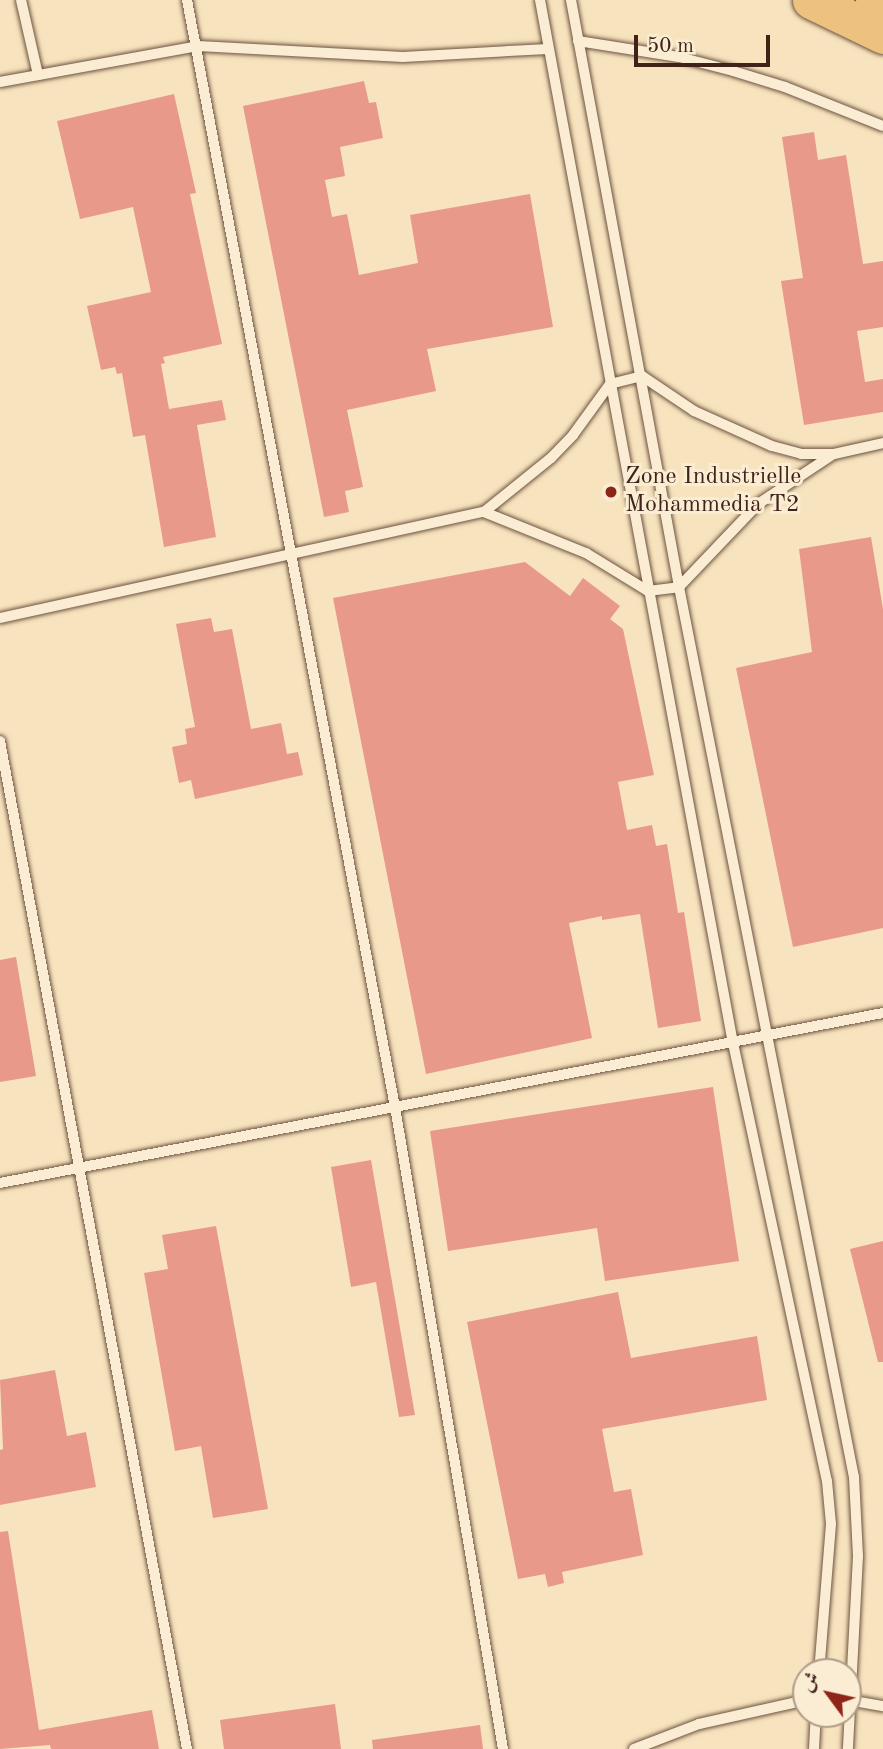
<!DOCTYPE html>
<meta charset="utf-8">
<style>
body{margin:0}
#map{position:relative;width:883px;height:1749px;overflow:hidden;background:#f7e3bd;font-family:"Old Standard TT",Amiri,serif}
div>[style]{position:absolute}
.building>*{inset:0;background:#e8998a}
.roads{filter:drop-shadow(0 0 2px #6d5341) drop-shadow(0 0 2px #6d5341)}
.lane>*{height:10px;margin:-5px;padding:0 5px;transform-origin:5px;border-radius:5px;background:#faedd4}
.highway>*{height:37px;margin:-18.5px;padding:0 18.5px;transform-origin:18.5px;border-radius:18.5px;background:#ecc27e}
.dots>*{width:19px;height:19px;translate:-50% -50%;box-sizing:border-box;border:4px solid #faedd4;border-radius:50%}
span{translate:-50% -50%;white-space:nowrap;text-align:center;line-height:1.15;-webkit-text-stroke:6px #faedd4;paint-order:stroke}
.poi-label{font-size:24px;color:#3f2318}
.left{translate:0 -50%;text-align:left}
.north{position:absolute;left:792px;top:1658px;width:70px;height:70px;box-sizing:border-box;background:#faedd4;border:2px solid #af9c89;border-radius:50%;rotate:303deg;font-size:19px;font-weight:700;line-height:28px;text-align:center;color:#3f2318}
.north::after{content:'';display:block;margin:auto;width:24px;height:32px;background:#8f2418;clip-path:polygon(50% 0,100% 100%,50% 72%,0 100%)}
.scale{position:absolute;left:634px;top:35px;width:136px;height:32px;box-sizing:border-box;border:4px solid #3f2318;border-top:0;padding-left:9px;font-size:21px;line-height:24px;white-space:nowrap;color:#3f2318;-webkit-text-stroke:5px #faedd4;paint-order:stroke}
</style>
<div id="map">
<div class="building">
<div style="clip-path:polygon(364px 81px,369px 103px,376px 102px,383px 138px,340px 147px,345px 176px,325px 180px,332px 217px,347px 214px,359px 275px,418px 263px,410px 215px,530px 194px,553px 327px,427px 349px,436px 391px,347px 410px,363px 487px,345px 491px,349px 512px,324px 517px,243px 106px)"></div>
<div style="clip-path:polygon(174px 94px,196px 193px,190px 194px,222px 344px,163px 357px,165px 363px,161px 364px,169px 409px,222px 400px,226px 420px,197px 425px,216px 537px,164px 547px,145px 435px,133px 437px,122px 373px,117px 374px,115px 367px,101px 370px,87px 306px,151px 292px,133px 207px,80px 219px,57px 121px)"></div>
<div style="clip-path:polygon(814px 132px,818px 160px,846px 155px,863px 264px,883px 261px,883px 327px,857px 331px,865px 382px,883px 379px,883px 412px,804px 425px,781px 281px,803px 278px,782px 137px)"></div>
<div style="clip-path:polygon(871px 537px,883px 609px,883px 928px,793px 947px,736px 668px,812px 652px,799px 549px)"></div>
<div style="clip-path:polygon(525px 562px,570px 596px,583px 578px,620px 606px,610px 619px,623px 629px,654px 775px,618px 782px,627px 830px,652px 825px,656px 846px,667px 844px,678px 913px,684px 912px,701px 1021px,658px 1028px,640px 914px,602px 920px,602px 916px,569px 923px,592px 1038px,426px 1074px,333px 598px)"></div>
<div style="clip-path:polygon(211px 618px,214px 632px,232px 629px,251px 729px,281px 723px,287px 754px,298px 752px,303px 775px,195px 799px,191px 780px,179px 783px,172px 747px,187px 744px,185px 729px,195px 727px,176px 624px)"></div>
<div style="clip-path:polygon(16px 957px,36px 1076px,0 1082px,0 960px)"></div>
<div style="clip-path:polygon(713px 1087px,739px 1261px,605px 1281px,597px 1228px,448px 1251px,430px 1131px)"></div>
<div style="clip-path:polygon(371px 1160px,415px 1415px,399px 1417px,376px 1282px,351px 1287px,331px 1167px)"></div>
<div style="clip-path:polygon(216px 1226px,268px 1509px,213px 1518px,201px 1446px,175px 1451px,144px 1273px,168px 1269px,162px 1235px)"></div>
<div style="clip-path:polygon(883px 1241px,883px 1362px,878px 1362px,850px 1249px)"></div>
<div style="clip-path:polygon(618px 1292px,631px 1358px,757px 1336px,767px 1400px,602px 1429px,614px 1492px,631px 1489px,643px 1555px,562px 1572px,564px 1583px,548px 1587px,545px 1574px,518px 1579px,467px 1322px)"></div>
<div style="clip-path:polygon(55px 1370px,67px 1436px,86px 1432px,96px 1487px,0 1505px,0 1450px,3px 1449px,0 1380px)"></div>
<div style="clip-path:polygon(8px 1531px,39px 1730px,152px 1710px,159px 1749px,51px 1749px,50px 1745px,0 1749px,0 1532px)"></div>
<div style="clip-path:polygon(335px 1704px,341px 1749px,224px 1749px,220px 1720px)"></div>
<div style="clip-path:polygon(480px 1725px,483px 1749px,373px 1749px,372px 1740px)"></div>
</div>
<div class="roads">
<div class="lane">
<div style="left:21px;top:0;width:77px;rotate:77.2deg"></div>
<div style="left:187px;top:0;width:1126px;rotate:79.36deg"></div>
<div style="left:395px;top:1107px;width:651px;rotate:80.45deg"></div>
<div style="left:540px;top:0;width:1061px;rotate:79.52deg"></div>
<div style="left:733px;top:1043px;width:448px;rotate:77.9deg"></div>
<div style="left:827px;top:1481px;width:43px;rotate:84.7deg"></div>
<div style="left:831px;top:1524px;width:148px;rotate:94.6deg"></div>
<div style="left:571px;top:0;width:597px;rotate:79.57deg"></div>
<div style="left:679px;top:587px;width:907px;rotate:78.88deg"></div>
<div style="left:854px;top:1477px;width:79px;rotate:87.1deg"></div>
<div style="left:858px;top:1556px;width:193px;rotate:93deg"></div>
<div style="left:578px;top:41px;width:102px;rotate:9deg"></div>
<div style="left:679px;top:57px;width:56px;rotate:14.5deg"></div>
<div style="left:733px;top:71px;width:54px;rotate:17.1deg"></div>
<div style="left:785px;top:87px;width:105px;rotate:21.7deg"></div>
<div style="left:0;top:82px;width:201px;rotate:-10.3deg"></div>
<div style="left:198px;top:46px;width:205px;rotate:3.1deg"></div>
<div style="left:403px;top:57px;width:145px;rotate:-3.2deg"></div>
<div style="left:484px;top:512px;width:110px;rotate:21.9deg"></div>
<div style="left:586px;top:553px;width:73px;rotate:31.5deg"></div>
<div style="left:648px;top:591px;width:31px;rotate:-7deg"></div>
<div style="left:679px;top:587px;width:115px;rotate:-46.4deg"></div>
<div style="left:758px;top:504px;width:89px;rotate:-33.5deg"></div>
<div style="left:0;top:618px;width:495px;rotate:-12.4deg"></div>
<div style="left:484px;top:512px;width:86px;rotate:-38.9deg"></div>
<div style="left:551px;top:458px;width:32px;rotate:-46deg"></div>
<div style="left:573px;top:435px;width:63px;rotate:-54deg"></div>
<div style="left:610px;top:384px;width:33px;rotate:-14deg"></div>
<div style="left:642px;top:376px;width:63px;rotate:33.9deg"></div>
<div style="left:694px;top:411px;width:85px;rotate:24.2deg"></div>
<div style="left:772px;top:446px;width:30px;rotate:15deg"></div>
<div style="left:801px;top:454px;width:33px"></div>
<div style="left:834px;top:454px;width:50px;rotate:-12.7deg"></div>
<div style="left:0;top:741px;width:1025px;rotate:79.49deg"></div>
<div style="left:0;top:1183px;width:899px;rotate:-10.9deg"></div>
<div style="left:848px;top:1700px;width:36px;rotate:10deg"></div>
<div style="left:634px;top:1749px;width:70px;rotate:-21deg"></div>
<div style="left:699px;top:1724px;width:110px;rotate:-12.6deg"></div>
<div style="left:814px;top:1749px;width:35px;rotate:-87deg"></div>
</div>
<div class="highway">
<div style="left:811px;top:0;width:80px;rotate:25.9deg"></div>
<div style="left:874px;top:0;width:10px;rotate:24deg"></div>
</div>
</div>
<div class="dots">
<div style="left:611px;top:492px;background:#8f2418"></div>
</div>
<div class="poi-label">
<span class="left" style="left:625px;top:492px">Zone Industrielle<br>Mohammedia T2</span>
</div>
<div class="north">ش</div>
<div class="scale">50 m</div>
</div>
